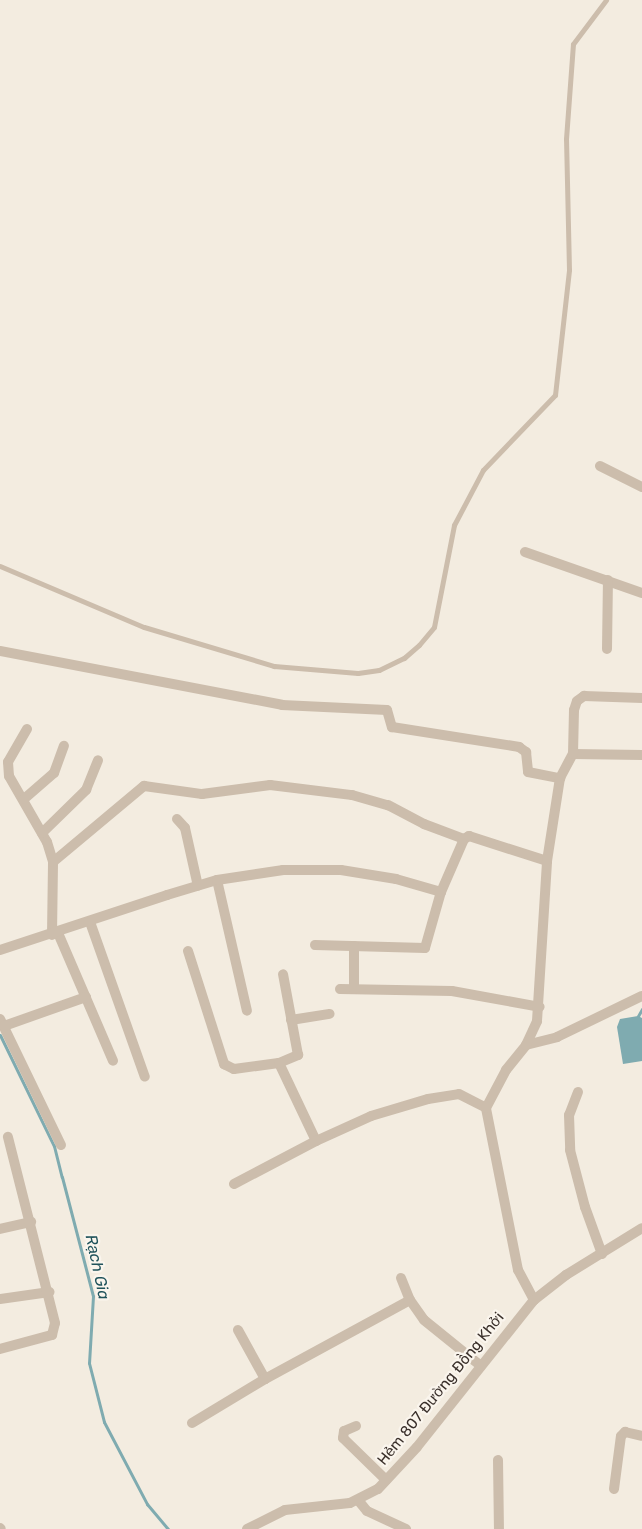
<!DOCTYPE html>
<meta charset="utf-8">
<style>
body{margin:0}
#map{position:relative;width:642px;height:1529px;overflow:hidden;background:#f3ece0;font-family:Rubik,sans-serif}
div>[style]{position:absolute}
.water>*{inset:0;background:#7fabb0}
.stream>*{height:3px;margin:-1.5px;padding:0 1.5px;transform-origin:1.5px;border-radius:1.5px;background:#7fabb0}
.lane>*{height:5px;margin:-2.5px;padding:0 2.5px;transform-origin:2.5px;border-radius:2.5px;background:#ccbdac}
.street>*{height:10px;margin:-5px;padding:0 5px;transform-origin:5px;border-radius:5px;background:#ccbdac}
span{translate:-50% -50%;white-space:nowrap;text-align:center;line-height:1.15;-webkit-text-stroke:4.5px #faf5ed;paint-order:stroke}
.street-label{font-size:15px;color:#3a302b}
.water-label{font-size:16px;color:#20535b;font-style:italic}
</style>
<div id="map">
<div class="water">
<div style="clip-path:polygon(638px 1016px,642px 1018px,642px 1061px,623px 1064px,617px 1027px,620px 1019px)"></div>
</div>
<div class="stream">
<div style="left:638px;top:1016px;width:8px;rotate:-60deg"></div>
<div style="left:0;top:1035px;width:123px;rotate:64.1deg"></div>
<div style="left:54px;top:1146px;width:32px;rotate:76deg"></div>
<div style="left:62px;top:1177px;width:123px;rotate:75.4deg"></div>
<div style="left:93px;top:1296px;width:67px;rotate:93.4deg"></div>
<div style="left:89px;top:1363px;width:61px;rotate:75.7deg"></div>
<div style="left:104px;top:1422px;width:93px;rotate:62.3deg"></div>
<div style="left:147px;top:1504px;width:33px;rotate:50deg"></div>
</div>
<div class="lane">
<div style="left:0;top:566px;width:156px;rotate:23deg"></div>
<div style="left:144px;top:627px;width:136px;rotate:16.7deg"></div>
<div style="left:274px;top:666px;width:84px;rotate:4.8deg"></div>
<div style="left:358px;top:673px;width:21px;rotate:-8deg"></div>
<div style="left:379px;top:670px;width:28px;rotate:-26deg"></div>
<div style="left:404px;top:658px;width:20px;rotate:-41deg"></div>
<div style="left:419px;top:645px;width:23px;rotate:-50deg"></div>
<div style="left:434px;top:627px;width:104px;rotate:-78.9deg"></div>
<div style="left:454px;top:525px;width:62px;rotate:-62.2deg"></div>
<div style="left:483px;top:470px;width:104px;rotate:-46.2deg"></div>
<div style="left:555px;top:395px;width:126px;rotate:-83.6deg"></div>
<div style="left:569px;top:270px;width:131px;rotate:-91.3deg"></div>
<div style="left:566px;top:139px;width:95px;rotate:-85.8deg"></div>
<div style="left:573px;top:44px;width:55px;rotate:-53.1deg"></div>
</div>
<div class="street">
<div style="left:600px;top:466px;width:47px;rotate:26.6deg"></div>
<div style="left:525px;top:552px;width:124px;rotate:19.3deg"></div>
<div style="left:607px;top:649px;width:69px;rotate:-89.2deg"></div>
<div style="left:0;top:651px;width:287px;rotate:10.8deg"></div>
<div style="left:282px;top:705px;width:105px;rotate:2.7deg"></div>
<div style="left:387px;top:710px;width:18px;rotate:74deg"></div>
<div style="left:392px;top:727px;width:129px;rotate:8.9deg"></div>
<div style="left:519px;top:747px;width:9px;rotate:36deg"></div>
<div style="left:526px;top:752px;width:20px;rotate:84deg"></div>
<div style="left:528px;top:772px;width:33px;rotate:11deg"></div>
<div style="left:27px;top:729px;width:38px;rotate:120deg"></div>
<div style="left:8px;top:762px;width:14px;rotate:86deg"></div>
<div style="left:9px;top:776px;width:76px;rotate:60.1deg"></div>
<div style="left:47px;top:842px;width:21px;rotate:73deg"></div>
<div style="left:573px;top:754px;width:69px;rotate:0.8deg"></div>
<div style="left:24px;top:799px;width:40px;rotate:-41deg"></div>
<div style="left:54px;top:773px;width:29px;rotate:-70deg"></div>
<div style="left:177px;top:819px;width:12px;rotate:48deg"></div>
<div style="left:185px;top:828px;width:59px;rotate:77.4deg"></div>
<div style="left:42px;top:833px;width:62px;rotate:-44.3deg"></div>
<div style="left:86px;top:790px;width:32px;rotate:-68deg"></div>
<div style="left:217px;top:880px;width:134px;rotate:77.1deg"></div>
<div style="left:90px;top:922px;width:164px;rotate:70.5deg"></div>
<div style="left:58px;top:933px;width:139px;rotate:66.7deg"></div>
<div style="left:52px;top:935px;width:73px;rotate:-89.2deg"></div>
<div style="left:53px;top:862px;width:119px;rotate:-39.9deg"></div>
<div style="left:144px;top:786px;width:59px;rotate:7.9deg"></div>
<div style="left:202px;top:794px;width:69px;rotate:-7.5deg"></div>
<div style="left:270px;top:785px;width:83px;rotate:7deg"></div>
<div style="left:352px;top:795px;width:37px;rotate:16deg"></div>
<div style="left:388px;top:805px;width:41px;rotate:27.8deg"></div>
<div style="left:424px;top:824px;width:43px;rotate:20.6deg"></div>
<div style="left:315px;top:945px;width:110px;rotate:1.6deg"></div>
<div style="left:425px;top:948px;width:58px;rotate:-74.1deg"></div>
<div style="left:0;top:950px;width:176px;rotate:-18.2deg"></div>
<div style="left:167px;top:895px;width:52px;rotate:-16.7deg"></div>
<div style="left:217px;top:880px;width:67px;rotate:-8.6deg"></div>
<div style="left:283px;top:870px;width:58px"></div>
<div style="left:341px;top:870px;width:56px;rotate:9.3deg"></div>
<div style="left:396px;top:879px;width:47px;rotate:16.1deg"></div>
<div style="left:441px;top:892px;width:58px;rotate:-66.5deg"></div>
<div style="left:464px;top:839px;width:6px;rotate:-31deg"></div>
<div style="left:469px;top:836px;width:82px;rotate:17.8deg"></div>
<div style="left:188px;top:951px;width:119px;rotate:72.3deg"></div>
<div style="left:224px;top:1064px;width:11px;rotate:27deg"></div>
<div style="left:234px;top:1069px;width:45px;rotate:-7.6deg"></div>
<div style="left:279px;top:1063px;width:86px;rotate:64.6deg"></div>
<div style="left:316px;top:1141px;width:60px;rotate:-24.4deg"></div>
<div style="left:371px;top:1116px;width:59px;rotate:-16.6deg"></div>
<div style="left:428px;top:1099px;width:31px;rotate:-9deg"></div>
<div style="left:459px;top:1094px;width:30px;rotate:27deg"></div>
<div style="left:340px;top:989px;width:112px;rotate:1deg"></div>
<div style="left:452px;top:991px;width:89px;rotate:10.3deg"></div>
<div style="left:354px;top:989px;width:43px;rotate:-90deg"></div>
<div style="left:0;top:1019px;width:140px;rotate:64.2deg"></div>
<div style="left:291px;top:1020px;width:39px;rotate:-9deg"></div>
<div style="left:4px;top:1026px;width:87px;rotate:-19.5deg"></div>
<div style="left:526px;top:1045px;width:32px;rotate:-14deg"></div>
<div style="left:557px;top:1037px;width:94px;rotate:-25.8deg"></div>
<div style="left:279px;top:1063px;width:21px;rotate:-23deg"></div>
<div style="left:298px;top:1055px;width:82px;rotate:-100.5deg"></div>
<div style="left:578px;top:1092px;width:25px;rotate:111deg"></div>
<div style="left:569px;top:1115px;width:35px;rotate:88deg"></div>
<div style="left:570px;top:1150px;width:59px;rotate:75.3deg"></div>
<div style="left:585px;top:1207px;width:50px;rotate:70.1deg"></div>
<div style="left:234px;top:1184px;width:93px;rotate:-27.7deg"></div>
<div style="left:0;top:1229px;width:32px;rotate:-13deg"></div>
<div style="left:401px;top:1278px;width:24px;rotate:68deg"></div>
<div style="left:410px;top:1300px;width:24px;rotate:55deg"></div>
<div style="left:424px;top:1320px;width:73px;rotate:38.9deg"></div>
<div style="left:0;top:1299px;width:50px;rotate:-8deg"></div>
<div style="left:534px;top:1300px;width:34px;rotate:-118deg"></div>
<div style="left:518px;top:1270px;width:165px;rotate:-101.2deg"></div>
<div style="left:486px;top:1108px;width:43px;rotate:-62.2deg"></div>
<div style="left:506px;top:1070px;width:32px;rotate:-51deg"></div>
<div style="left:526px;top:1045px;width:26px;rotate:-65deg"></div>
<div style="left:537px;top:1021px;width:160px;rotate:-86.4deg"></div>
<div style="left:547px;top:861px;width:84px;rotate:-81.1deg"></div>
<div style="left:560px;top:778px;width:27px;rotate:-62deg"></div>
<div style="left:573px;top:754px;width:44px;rotate:-88.7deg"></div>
<div style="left:574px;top:710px;width:9px;rotate:-72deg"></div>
<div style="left:577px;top:701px;width:9px;rotate:-36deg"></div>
<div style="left:584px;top:696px;width:58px;rotate:2deg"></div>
<div style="left:238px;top:1330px;width:56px;rotate:61.1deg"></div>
<div style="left:0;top:1349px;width:54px;rotate:-15.1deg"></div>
<div style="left:52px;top:1335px;width:12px;rotate:-76deg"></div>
<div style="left:55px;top:1323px;width:192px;rotate:-104.2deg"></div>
<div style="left:192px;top:1423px;width:85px;rotate:-31.1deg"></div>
<div style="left:265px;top:1379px;width:165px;rotate:-28.6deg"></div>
<div style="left:356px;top:1426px;width:13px;rotate:157deg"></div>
<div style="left:344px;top:1431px;width:7px;rotate:98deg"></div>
<div style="left:343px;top:1438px;width:60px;rotate:44.3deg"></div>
<div style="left:498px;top:1460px;width:69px;rotate:89.2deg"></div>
<div style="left:614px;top:1489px;width:53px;rotate:-82.5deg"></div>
<div style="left:621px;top:1436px;width:6px;rotate:-45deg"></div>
<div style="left:625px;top:1432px;width:17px;rotate:13deg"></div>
<div style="left:358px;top:1500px;width:14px;rotate:51deg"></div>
<div style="left:367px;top:1511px;width:43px;rotate:24.8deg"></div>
<div style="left:0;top:1528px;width:1px;rotate:45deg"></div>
<div style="left:247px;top:1529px;width:42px;rotate:-26.6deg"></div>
<div style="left:285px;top:1510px;width:65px;rotate:-6.1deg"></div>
<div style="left:350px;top:1503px;width:31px;rotate:-27deg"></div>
<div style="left:378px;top:1489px;width:57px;rotate:-47.1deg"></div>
<div style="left:417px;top:1447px;width:188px;rotate:-51.5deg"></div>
<div style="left:534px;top:1300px;width:41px;rotate:-38deg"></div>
<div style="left:566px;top:1275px;width:89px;rotate:-31.7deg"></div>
</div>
<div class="street-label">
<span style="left:441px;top:1389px;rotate:-51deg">Hẻm 807 Đường Đồng Khởi</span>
</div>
<div class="water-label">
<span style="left:97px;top:1267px;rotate:78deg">Rạch Gia</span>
</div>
</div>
